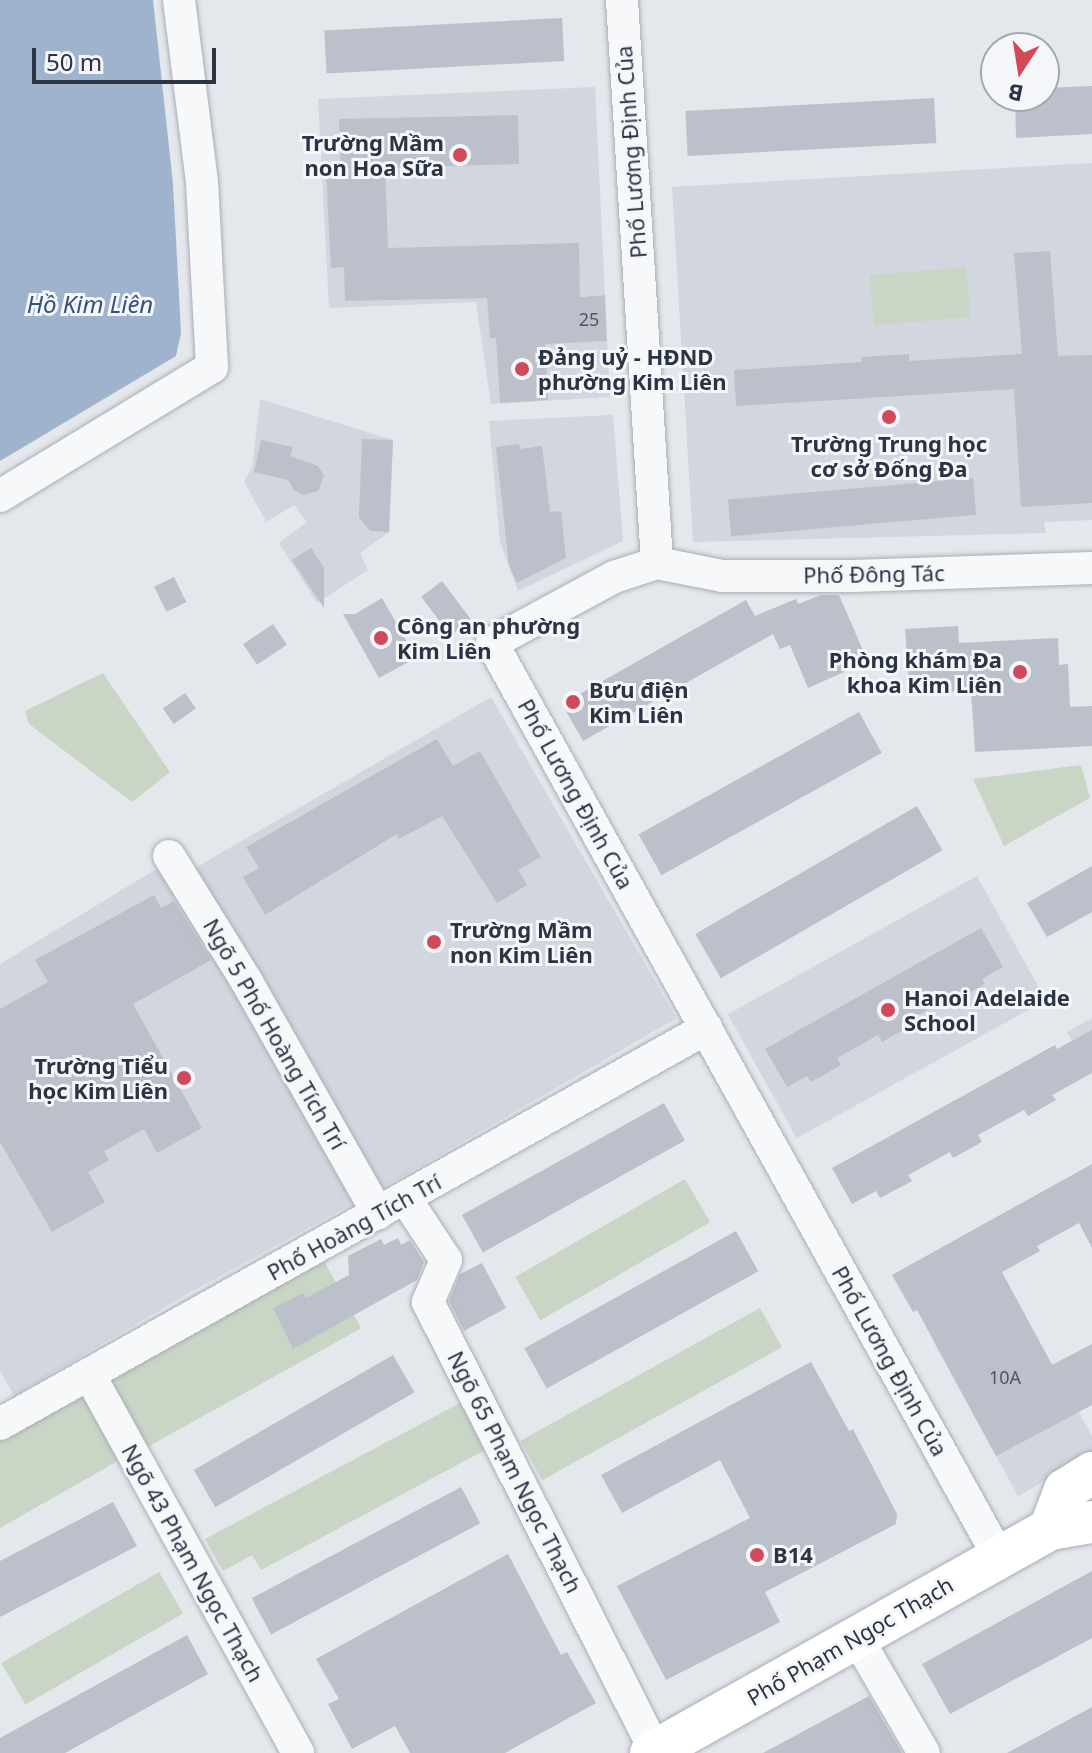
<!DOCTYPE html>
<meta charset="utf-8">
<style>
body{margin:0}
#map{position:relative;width:1092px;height:1753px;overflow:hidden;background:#e4e7ec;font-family:"Noto Sans",sans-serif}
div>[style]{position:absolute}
.built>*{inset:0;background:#d2d6de;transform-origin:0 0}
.green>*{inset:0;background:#c9d6c5;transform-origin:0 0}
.water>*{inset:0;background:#9fb4cc}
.building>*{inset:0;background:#bbc0ca;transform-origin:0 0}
.roads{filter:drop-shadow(0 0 2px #a9aeb7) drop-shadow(0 0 2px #a9aeb7)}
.minor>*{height:32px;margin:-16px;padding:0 16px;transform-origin:16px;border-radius:16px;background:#f7f8fa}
.major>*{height:42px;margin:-21px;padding:0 21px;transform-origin:21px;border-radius:21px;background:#fff}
.dots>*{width:22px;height:22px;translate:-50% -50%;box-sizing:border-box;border:4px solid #f4f6f9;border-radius:50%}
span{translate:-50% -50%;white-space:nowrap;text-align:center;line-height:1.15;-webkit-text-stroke:6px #f4f6f9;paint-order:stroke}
.number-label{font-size:18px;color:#4f5766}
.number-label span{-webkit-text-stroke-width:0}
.poi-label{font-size:22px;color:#2b3445;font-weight:700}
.right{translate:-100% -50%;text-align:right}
.left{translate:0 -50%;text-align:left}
.street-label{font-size:22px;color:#2b3445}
.water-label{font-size:24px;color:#34527a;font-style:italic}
.north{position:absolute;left:980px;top:32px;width:80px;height:80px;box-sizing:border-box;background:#f4f6f9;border:2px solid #a4a8b1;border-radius:50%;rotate:192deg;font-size:22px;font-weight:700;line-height:32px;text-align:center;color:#2b3445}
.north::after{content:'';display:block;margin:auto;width:28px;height:36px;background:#d1495b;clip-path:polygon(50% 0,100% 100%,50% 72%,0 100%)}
.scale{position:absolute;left:32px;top:48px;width:184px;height:36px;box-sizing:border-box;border:4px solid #2b3445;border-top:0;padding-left:10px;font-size:24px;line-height:28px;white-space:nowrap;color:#2b3445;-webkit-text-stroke:6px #f4f6f9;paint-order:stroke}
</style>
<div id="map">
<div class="built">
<div style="clip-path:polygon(595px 87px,605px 295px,572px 297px,574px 342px,607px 341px,610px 397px,491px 404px,476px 302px,329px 308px,318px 99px)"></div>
<div style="clip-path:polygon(1092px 163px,1092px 520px,1044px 522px,1046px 533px,693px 542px,672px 187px)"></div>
<div style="clip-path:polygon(260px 399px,393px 440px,389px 532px,360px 553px,368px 570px,317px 603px,279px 543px,307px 522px,294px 505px,266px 522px,244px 481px,252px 468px)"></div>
<div style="clip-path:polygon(613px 415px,623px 541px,518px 591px,500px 542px,489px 421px)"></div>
<div style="left:491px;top:697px;width:371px;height:342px;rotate:60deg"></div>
<div style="clip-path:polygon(168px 862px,363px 1198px,189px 1293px,14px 1396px,0 1370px,0 964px)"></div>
<div style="left:977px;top:876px;width:142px;height:285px;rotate:61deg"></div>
<div style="clip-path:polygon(1092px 1018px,1092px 1072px,1067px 1032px)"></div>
<div style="clip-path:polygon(1015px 1297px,1092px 1436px,1092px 1455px,1018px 1496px,933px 1341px)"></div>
</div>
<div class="green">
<div style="left:966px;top:267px;width:50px;height:97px;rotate:85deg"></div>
<div style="clip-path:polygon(103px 673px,170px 772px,132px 802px,29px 724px,25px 711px)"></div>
<div style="clip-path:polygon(1081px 765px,1090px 798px,1004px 846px,973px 779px)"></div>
<div style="left:685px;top:1179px;width:50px;height:196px;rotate:60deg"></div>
<div style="left:324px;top:1261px;width:77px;height:251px;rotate:61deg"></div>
<div style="left:760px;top:1308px;width:45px;height:274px;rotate:61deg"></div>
<div style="clip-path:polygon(84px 1390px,123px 1458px,0 1528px,0 1437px)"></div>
<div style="clip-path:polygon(460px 1403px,485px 1450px,261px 1570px,252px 1555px,223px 1571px,205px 1539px)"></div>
<div style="left:159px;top:1572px;width:48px;height:182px;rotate:60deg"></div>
</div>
<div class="water">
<div style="clip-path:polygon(0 0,153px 0,173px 184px,181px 333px,176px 356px,0 461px)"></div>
</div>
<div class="building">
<div style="left:562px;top:18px;width:43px;height:238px;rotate:87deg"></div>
<div style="clip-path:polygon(1092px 86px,1092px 134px,1016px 138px,1015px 96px,1044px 96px,1044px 88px)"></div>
<div style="left:934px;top:98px;width:45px;height:249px;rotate:87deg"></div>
<div style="clip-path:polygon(518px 115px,519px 164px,385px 168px,388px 248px,579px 243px,580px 297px,605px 295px,607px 341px,545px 344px,548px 400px,500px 403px,496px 338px,490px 338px,487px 298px,345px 301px,344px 267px,331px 268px,326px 169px,341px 169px,339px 119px)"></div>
<div style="clip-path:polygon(1050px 251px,1058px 356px,1092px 355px,1092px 503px,1021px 507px,1014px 389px,736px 406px,734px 370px,862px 362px,861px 357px,909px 354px,909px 361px,1022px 354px,1014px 253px)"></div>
<div style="clip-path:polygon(362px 439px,393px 440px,389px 532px,370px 531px,359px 517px)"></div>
<div style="clip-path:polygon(261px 440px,293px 447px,290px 456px,318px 466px,324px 476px,318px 491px,303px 495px,294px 490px,288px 480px,254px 472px)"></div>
<div style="clip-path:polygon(519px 444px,520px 449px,542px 446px,550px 512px,561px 511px,566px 558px,517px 583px,509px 565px,496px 447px)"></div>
<div style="left:973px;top:478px;width:37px;height:246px;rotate:85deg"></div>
<div style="clip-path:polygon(311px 548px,324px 568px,324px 608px,292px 560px)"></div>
<div style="left:174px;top:577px;width:28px;height:22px;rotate:64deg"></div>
<div style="left:442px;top:581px;width:49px;height:26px;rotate:53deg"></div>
<div style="clip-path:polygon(821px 595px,839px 595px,865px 655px,841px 665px,844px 672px,808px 688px,790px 645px,780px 649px,773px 634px,583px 741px,562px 704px,746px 600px,755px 616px,796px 599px,798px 604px)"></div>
<div style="clip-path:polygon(382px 598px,416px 658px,379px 678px,343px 614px,355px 614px)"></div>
<div style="left:273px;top:624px;width:25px;height:36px;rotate:56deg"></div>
<div style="clip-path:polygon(958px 626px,959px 643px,1058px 638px,1059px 665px,1068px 664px,1070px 707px,1092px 706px,1092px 746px,975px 752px,971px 690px,910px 695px,905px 629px)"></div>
<div style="left:185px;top:693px;width:19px;height:27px;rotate:55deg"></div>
<div style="left:859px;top:712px;width:47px;height:252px;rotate:61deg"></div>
<div style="clip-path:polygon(437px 739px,453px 766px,480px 751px,541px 857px,518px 870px,527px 885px,497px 903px,442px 816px,399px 839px,397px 834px,265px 915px,243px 877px,259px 868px,246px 847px)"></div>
<div style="left:917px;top:806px;width:51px;height:256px;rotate:60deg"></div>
<div style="clip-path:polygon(1092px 866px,1092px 912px,1047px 937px,1027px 903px)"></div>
<div style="clip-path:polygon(154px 895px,161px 908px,174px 901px,211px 960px,133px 1004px,202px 1128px,157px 1153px,144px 1129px,104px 1151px,109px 1160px,88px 1172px,105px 1202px,52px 1232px,0 1142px,0 1009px,48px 982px,35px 960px)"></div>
<div style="clip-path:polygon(981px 928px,1003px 967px,982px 979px,985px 984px,956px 1001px,953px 996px,911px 1019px,914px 1024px,882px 1042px,878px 1035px,837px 1058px,841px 1065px,811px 1082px,807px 1076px,787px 1087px,765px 1049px)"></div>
<div style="clip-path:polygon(1092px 1030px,1092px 1073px,1052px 1095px,1056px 1100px,1028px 1116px,1024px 1110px,978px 1135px,982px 1142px,953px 1158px,950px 1152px,908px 1175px,912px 1181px,880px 1198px,876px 1191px,852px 1204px,832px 1168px,1055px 1045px,1057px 1049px)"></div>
<div style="left:664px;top:1103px;width:43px;height:231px;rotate:61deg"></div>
<div style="clip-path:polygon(1092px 1164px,1092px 1248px,1079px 1223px,1037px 1246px,1040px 1251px,1002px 1272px,1052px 1365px,1092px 1344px,1092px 1405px,996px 1456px,917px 1310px,913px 1312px,892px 1275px)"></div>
<div style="left:736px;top:1231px;width:46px;height:242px;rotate:61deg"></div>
<div style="clip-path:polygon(398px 1238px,401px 1245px,410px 1240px,424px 1262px,417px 1280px,293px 1349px,273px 1308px,303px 1293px,306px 1298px,349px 1275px,348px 1256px,381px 1239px,384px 1245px)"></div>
<div style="clip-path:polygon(482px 1263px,506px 1308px,464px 1331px,449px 1301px,460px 1274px)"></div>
<div style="left:393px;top:1355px;width:43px;height:230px;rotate:60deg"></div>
<div style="clip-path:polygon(811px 1362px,849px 1431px,853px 1429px,897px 1514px,896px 1524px,765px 1592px,780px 1622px,666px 1680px,617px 1586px,750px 1518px,720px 1460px,622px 1513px,601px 1475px)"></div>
<div style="left:461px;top:1487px;width:41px;height:237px;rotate:62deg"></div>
<div style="clip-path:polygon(113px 1502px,137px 1546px,0 1617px,0 1561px)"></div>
<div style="clip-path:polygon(508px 1554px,561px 1655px,567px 1652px,596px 1703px,505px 1753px,410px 1753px,395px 1726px,352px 1749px,328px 1704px,339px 1699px,316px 1659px)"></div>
<div style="clip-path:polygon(1092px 1571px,1092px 1638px,950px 1714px,922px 1664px)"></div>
<div style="clip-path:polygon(187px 1635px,208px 1674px,65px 1753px,0 1753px,0 1738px)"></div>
<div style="clip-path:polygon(869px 1696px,902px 1753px,763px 1753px)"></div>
<div style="clip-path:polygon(1092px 1707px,1092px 1753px,1007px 1753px)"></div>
</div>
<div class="roads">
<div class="minor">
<div style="left:622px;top:0;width:564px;rotate:86.44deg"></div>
<div style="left:0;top:496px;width:248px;rotate:-31.3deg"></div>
<div style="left:212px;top:367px;width:185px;rotate:-93.1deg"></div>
<div style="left:202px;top:182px;width:183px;rotate:-97.2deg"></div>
<div style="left:169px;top:856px;width:148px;rotate:58.2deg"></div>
<div style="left:247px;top:982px;width:266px;rotate:60.5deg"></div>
<div style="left:405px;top:1198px;width:74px;rotate:56.5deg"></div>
<div style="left:446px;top:1260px;width:46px;rotate:113.2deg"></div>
<div style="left:428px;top:1302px;width:502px;rotate:63.13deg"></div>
<div style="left:89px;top:1374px;width:433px;rotate:61.1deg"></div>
<div style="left:0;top:1424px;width:810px;rotate:-29.25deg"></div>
<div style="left:999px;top:1557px;width:1045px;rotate:-119.02deg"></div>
<div style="left:492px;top:643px;width:139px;rotate:-28.4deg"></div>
<div style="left:614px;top:577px;width:45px;rotate:-18deg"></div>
<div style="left:657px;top:563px;width:66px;rotate:11.3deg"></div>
<div style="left:722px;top:576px;width:131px"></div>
<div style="left:853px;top:576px;width:239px;rotate:-1.9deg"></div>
<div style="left:857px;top:1638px;width:133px;rotate:59.8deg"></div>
</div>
<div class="major">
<div style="left:1050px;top:1529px;width:42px;rotate:-69deg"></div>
<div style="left:1065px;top:1490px;width:32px;rotate:-32deg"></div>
<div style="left:651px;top:1753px;width:458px;rotate:-29.3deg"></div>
<div style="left:1050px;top:1529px;width:43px;rotate:-9.5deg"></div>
</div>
</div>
<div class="dots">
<div style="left:460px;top:155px;background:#d1495b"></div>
<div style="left:522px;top:369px;background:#d1495b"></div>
<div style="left:889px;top:417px;background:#d1495b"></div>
<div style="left:381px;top:638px;background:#d1495b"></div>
<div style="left:1020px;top:672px;background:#d1495b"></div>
<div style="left:573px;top:702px;background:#d1495b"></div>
<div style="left:434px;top:942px;background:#d1495b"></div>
<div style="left:888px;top:1010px;background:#d1495b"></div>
<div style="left:184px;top:1078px;background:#d1495b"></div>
<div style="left:757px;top:1555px;background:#d1495b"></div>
</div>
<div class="number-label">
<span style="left:589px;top:319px">25</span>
<span style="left:1005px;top:1377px">10A</span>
</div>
<div class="poi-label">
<span class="right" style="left:444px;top:155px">Trường Mầm<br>non Hoa Sữa</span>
<span class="left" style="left:538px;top:369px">Đảng uỷ - HĐND<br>phường Kim Liên</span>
<span style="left:889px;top:456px">Trường Trung học<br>cơ sở Đống Đa</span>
<span class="left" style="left:397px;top:638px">Công an phường<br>Kim Liên</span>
<span class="right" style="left:1002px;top:672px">Phòng khám Đa<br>khoa Kim Liên</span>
<span class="left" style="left:589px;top:702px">Bưu điện<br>Kim Liên</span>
<span class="left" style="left:450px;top:942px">Trường Mầm<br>non Kim Liên</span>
<span class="left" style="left:904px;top:1010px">Hanoi Adelaide<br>School</span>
<span class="right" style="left:168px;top:1078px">Trường Tiểu<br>học Kim Liên</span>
<span class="left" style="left:773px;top:1555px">B14</span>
</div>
<div class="street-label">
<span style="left:631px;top:152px;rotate:-94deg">Phố Lương Định Của</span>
<span style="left:874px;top:574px;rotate:-1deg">Phố Đông Tác</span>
<span style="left:576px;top:794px;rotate:61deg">Phố Lương Định Của</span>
<span style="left:275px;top:1034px;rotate:60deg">Ngõ 5 Phố Hoàng Tích Trí</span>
<span style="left:354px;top:1227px;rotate:-29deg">Phố Hoàng Tích Trí</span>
<span style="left:890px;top:1361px;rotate:61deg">Phố Lương Định Của</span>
<span style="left:515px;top:1472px;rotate:63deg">Ngõ 65 Phạm Ngọc Thạch</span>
<span style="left:193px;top:1563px;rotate:61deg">Ngõ 43 Phạm Ngọc Thạch</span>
<span style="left:850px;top:1641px;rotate:-30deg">Phố Phạm Ngọc Thạch</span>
</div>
<div class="water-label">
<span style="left:90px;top:304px">Hồ Kim Liên</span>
</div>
<div class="north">B</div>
<div class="scale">50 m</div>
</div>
